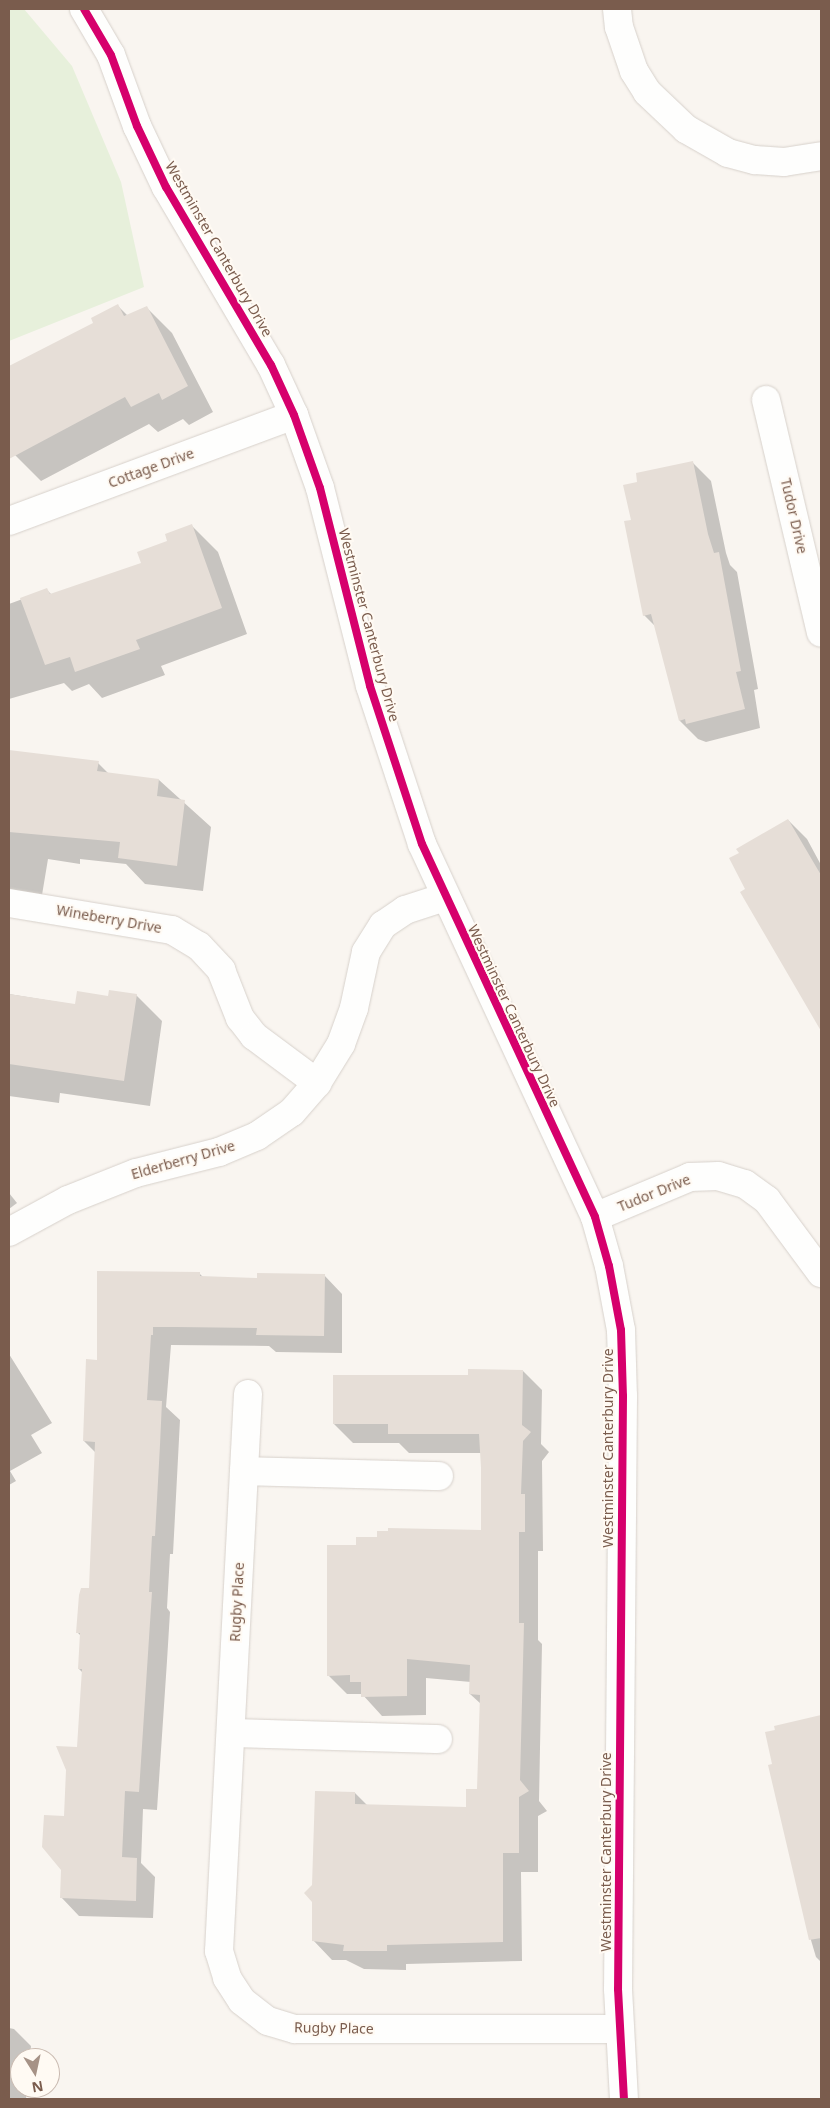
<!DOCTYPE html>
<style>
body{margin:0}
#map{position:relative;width:830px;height:2108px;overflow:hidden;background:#f9f5f0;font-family:"Noto Sans",sans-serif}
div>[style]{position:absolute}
.green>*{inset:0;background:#e7f0db}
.shadow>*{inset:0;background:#0003}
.building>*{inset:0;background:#e6ded7}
.roads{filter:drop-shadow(0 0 1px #d7d1cb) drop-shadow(0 0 1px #d7d1cb)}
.minor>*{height:28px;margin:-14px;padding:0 14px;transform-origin:14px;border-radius:14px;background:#fefefd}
.cycleway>*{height:8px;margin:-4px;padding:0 4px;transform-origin:4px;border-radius:4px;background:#d6006c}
span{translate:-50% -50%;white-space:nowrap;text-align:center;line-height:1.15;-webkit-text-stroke:4px #fffaf3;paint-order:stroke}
.street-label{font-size:14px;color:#7a5c4d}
.frame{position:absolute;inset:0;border:10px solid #7a5c4d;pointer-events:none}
.north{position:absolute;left:10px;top:2048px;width:50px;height:50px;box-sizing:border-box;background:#fffaf3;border:1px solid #cabbb1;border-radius:50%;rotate:170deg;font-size:14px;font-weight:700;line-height:20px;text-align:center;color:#7a5c4d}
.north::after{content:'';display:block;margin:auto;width:18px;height:22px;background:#a69286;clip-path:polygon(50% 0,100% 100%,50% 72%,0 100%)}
</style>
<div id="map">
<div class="green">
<div style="clip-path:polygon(9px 9px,24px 9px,72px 66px,121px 182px,144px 287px,9px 341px)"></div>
</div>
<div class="shadow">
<div style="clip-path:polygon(118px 306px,128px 316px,146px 307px,172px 333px,213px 412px,189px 425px,183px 419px,158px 432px,149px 424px,41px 481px,15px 455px,9px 442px,9px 368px,95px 323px)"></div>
<div style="clip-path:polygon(693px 463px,711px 481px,726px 553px,730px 565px,737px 572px,758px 689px,754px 690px,760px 728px,706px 742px,698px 739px,680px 721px,656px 627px,644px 615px,632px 521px,639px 483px)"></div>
<div style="clip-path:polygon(192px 526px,218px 552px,247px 634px,161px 666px,165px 675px,102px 698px,89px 684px,72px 691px,64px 683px,9px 699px,9px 604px,47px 590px,52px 595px,142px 564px)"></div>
<div style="clip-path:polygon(9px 751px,98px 763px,109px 774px,159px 780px,211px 827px,203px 891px,145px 884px,126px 864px,80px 859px,80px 864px,48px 859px,39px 913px,9px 908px)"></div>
<div style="clip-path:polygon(788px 820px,807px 839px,821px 865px,821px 1028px,742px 892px,747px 889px)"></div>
<div style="clip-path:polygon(9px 994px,76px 1005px,109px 997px,136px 995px,162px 1021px,150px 1106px,60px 1093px,59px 1103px,9px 1096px)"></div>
<div style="clip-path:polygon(9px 1193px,17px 1203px,9px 1209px)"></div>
<div style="clip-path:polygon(199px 1273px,204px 1278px,258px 1279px,324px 1275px,342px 1294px,342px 1353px,276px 1352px,269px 1346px,171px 1345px,166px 1407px,180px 1420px,173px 1554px,170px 1554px,167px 1608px,170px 1612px,167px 1661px,157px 1810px,143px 1809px,141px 1863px,155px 1877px,153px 1918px,79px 1916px,61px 1897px,78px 1749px,83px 1673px,79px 1669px,81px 1636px,77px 1632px,90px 1589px,96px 1453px,84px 1441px,98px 1361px)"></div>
<div style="clip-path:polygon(9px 1354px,52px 1423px,31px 1435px,42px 1453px,10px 1471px,16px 1481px,9px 1485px)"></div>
<div style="clip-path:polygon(523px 1371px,542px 1390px,541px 1444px,549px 1452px,542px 1461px,543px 1551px,538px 1551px,538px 1640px,542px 1644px,539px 1801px,547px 1811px,538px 1816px,538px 1872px,521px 1872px,522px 1961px,406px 1964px,406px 1970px,364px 1969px,346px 1960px,332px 1960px,313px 1940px,313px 1886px,355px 1793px,367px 1805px,467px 1808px,478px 1790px,481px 1704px,470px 1694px,471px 1682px,426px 1678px,426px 1715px,382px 1716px,362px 1694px,347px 1694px,328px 1675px,378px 1538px,483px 1531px,481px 1453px,409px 1453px,399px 1443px,353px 1443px,334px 1424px,469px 1376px)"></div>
<div style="clip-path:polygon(821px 1716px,821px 1962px,816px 1957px,805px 1920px,774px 1765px,775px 1727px)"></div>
<div style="clip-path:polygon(9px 2028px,14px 2029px,31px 2046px,30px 2058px,20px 2058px,20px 2088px,27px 2088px,26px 2099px,9px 2099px)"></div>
</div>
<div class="building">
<div style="clip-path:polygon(118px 304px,124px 316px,147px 306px,188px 386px,162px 400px,159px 393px,131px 407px,125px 397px,9px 459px,9px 366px,93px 323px,91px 318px)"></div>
<div style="clip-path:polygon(693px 461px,708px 534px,714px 553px,719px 552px,741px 671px,736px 672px,745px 709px,686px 724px,685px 719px,679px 721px,651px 614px,643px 616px,624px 521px,631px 520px,623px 485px,637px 482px,636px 473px)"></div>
<div style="clip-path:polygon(192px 524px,222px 608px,136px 640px,140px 649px,75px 672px,70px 657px,45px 665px,20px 598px,47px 588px,50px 594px,141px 563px,137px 552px,167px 541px,165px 534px)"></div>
<div style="clip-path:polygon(9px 750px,99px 761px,97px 771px,159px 779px,157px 796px,185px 800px,177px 866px,118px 858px,120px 842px,9px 832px)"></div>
<div style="clip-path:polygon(788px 819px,821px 875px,821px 1031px,740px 892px,745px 889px,729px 858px,739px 853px,736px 849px)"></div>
<div style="clip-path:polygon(109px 990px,137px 994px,124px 1081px,9px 1064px,9px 994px,75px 1004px,77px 991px,108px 996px)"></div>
<div style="clip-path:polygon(97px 1271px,200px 1272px,200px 1276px,257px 1278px,257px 1273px,325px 1274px,324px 1336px,256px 1335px,257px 1328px,176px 1327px,153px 1327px,153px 1335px,151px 1335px,147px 1400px,162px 1401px,160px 1445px,155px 1536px,152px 1536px,149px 1592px,152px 1592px,139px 1792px,125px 1791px,122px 1857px,137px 1858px,136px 1901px,60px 1898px,61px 1870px,42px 1847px,44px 1815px,64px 1816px,66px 1770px,56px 1746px,77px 1747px,82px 1669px,78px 1669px,80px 1633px,76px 1633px,79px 1595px,81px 1588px,89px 1588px,95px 1442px,83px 1441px,86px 1359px,97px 1360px)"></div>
<div style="clip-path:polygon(468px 1369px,523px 1370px,522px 1425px,531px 1432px,523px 1441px,521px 1494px,525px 1494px,525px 1532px,519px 1532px,519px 1623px,524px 1623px,520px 1780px,529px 1791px,519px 1797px,519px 1853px,503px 1853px,503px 1942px,387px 1945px,387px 1951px,343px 1951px,344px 1945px,312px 1941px,312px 1902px,304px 1893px,312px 1885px,315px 1791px,355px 1792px,355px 1804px,466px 1807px,466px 1789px,477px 1789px,480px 1695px,469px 1694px,470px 1665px,407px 1659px,407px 1696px,361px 1697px,361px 1682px,350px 1682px,350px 1675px,327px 1676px,327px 1545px,356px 1545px,356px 1537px,377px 1537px,377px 1531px,388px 1531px,388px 1528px,481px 1530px,481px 1468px,479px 1434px,388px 1434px,388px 1424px,333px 1424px,333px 1375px,468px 1375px)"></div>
<div style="clip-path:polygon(821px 1715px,821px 1938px,809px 1940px,768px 1765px,772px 1764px,765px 1732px,775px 1730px,774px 1726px)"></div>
</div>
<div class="roads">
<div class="minor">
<div style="left:84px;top:9px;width:53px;rotate:59.6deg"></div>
<div style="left:111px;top:55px;width:76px;rotate:69.9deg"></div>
<div style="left:137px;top:126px;width:68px;rotate:64.6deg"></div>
<div style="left:166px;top:187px;width:207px;rotate:59.5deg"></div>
<div style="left:271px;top:365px;width:55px;rotate:65.3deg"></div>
<div style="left:294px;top:415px;width:77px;rotate:70.4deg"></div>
<div style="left:320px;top:488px;width:204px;rotate:75.8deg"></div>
<div style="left:370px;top:686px;width:166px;rotate:71.8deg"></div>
<div style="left:422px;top:844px;width:411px;rotate:65.1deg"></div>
<div style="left:595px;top:1217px;width:51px;rotate:74.1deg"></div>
<div style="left:609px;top:1266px;width:65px;rotate:79.4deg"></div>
<div style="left:621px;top:1330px;width:66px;rotate:88.3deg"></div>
<div style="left:623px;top:1396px;width:593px;rotate:90.48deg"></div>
<div style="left:618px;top:1989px;width:110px;rotate:86.9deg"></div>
<div style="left:617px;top:9px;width:18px;rotate:84deg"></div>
<div style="left:619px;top:27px;width:46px;rotate:71.2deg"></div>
<div style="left:634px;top:71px;width:25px;rotate:58deg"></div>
<div style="left:647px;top:92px;width:54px;rotate:43.5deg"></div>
<div style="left:686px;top:129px;width:48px;rotate:29.7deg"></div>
<div style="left:728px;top:153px;width:28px;rotate:15deg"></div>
<div style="left:755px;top:160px;width:29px;rotate:4deg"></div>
<div style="left:784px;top:162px;width:37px;rotate:-9deg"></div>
<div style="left:766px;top:400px;width:239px;rotate:76.7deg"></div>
<div style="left:9px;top:521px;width:304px;rotate:-20.4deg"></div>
<div style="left:9px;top:903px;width:165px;rotate:9.4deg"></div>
<div style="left:172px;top:930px;width:31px;rotate:31deg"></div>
<div style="left:199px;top:946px;width:33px;rotate:47deg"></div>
<div style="left:221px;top:970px;width:52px;rotate:68.4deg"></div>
<div style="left:240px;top:1018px;width:23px;rotate:52deg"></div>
<div style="left:254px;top:1036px;width:79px;rotate:36.7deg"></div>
<div style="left:595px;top:1217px;width:103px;rotate:-22.8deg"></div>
<div style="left:690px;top:1177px;width:28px;rotate:-2deg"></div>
<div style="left:718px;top:1176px;width:28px;rotate:17deg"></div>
<div style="left:745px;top:1184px;width:27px;rotate:36deg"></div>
<div style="left:767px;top:1200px;width:91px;rotate:53.5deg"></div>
<div style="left:9px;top:1232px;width:67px;rotate:-28.5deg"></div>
<div style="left:68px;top:1200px;width:73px;rotate:-21.7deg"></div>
<div style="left:136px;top:1173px;width:86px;rotate:-14.2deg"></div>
<div style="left:219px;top:1152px;width:41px;rotate:-22.8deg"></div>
<div style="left:257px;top:1136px;width:42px;rotate:-34.4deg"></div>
<div style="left:292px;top:1112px;width:38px;rotate:-49deg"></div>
<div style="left:317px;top:1083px;width:46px;rotate:-58.4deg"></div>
<div style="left:341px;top:1044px;width:38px;rotate:-70deg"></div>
<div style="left:354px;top:1008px;width:57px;rotate:-77.9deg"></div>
<div style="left:366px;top:952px;width:32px;rotate:-58deg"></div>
<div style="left:383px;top:925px;width:27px;rotate:-34deg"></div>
<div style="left:405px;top:910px;width:42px;rotate:-18deg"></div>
<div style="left:248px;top:1394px;width:558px;rotate:92.98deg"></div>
<div style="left:219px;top:1951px;width:28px;rotate:73deg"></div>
<div style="left:227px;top:1978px;width:27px;rotate:57deg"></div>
<div style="left:242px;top:2001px;width:33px;rotate:38deg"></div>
<div style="left:268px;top:2021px;width:28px;rotate:17deg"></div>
<div style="left:295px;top:2029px;width:324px"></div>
<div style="left:244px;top:1471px;width:195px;rotate:1.5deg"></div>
<div style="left:231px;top:1733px;width:207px;rotate:1.7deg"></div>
</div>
</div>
<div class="cycleway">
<div style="left:84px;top:9px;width:53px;rotate:59.6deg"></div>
<div style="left:111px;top:55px;width:76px;rotate:69.9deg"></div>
<div style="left:137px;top:126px;width:68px;rotate:64.6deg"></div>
<div style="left:166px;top:187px;width:207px;rotate:59.5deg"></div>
<div style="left:271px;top:365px;width:55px;rotate:65.3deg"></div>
<div style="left:294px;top:415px;width:77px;rotate:70.4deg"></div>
<div style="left:320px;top:488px;width:204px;rotate:75.8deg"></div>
<div style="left:370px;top:686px;width:166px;rotate:71.8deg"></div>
<div style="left:422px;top:844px;width:411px;rotate:65.1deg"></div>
<div style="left:595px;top:1217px;width:51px;rotate:74.1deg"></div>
<div style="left:609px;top:1266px;width:65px;rotate:79.4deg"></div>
<div style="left:621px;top:1330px;width:66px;rotate:88.3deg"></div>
<div style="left:623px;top:1396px;width:593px;rotate:90.48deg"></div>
<div style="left:618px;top:1989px;width:110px;rotate:86.9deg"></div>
</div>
<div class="street-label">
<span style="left:219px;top:249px;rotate:60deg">Westminster Canterbury Drive</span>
<span style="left:151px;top:468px;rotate:-20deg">Cottage Drive</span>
<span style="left:794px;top:516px;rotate:77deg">Tudor Drive</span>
<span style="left:369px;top:625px;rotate:75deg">Westminster Canterbury Drive</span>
<span style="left:109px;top:919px;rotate:10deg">Wineberry Drive</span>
<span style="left:514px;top:1016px;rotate:65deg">Westminster Canterbury Drive</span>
<span style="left:183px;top:1160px;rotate:-16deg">Elderberry Drive</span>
<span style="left:654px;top:1193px;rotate:-22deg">Tudor Drive</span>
<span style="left:608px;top:1448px;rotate:-90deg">Westminster Canterbury Drive</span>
<span style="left:237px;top:1602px;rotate:-87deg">Rugby Place</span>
<span style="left:606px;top:1852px;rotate:-90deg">Westminster Canterbury Drive</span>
<span style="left:334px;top:2028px;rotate:1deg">Rugby Place</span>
</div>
<div class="frame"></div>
<div class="north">N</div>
</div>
